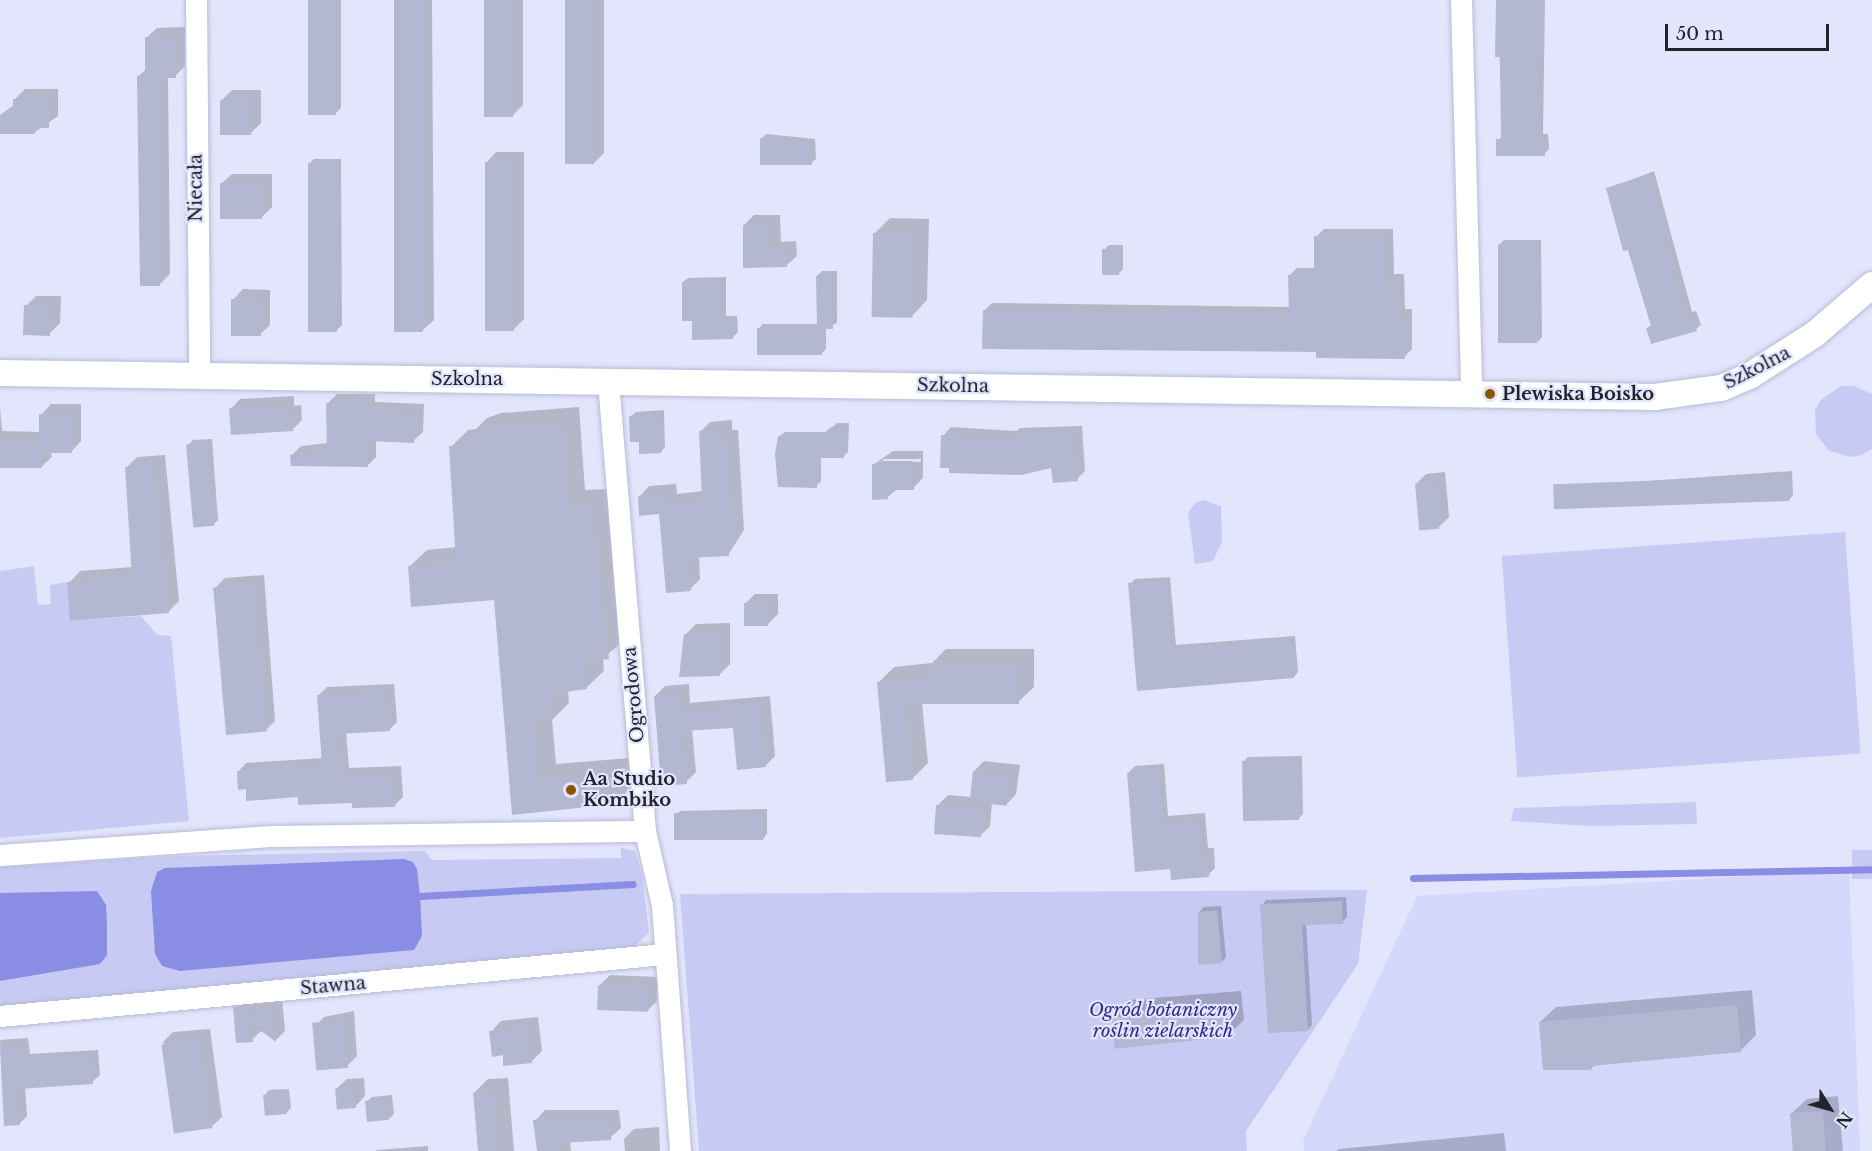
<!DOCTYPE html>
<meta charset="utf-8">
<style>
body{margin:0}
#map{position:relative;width:1872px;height:1151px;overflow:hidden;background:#e2e5fb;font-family:"Libre Baskerville",serif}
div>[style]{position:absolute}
.built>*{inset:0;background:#d4d8fb}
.green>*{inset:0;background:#c7cbf4;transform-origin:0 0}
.water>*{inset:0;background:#898de3}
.shadow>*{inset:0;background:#0003}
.stream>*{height:7px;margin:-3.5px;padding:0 3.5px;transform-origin:3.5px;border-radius:3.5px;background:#898de3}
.building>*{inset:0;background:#b4b7d1;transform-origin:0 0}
.roads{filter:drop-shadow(0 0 2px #b8bbd6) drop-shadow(0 0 2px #b8bbd6)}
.minor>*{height:21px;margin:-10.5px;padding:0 10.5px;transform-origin:10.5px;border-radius:10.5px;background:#fff}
.tertiary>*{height:26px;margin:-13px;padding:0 13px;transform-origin:13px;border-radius:13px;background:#fff}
.dots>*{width:16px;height:16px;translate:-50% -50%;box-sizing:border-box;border:3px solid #e2e5fb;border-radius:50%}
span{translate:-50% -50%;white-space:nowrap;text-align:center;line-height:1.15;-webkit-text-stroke:4.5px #e2e5fb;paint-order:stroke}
.street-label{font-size:18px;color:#22232d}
.poi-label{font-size:18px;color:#22232d;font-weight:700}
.left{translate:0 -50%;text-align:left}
.park-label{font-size:18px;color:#33288b;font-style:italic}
.north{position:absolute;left:1800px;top:1079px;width:60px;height:60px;-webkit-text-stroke:4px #e2e5fb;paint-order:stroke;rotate:127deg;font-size:16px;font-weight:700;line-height:24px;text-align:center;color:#22232d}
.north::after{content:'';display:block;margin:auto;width:21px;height:27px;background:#22232d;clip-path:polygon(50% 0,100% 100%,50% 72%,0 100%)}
.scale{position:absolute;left:1665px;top:24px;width:164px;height:27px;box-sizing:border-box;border:3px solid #22232d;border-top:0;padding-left:8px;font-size:18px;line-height:21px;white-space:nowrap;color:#22232d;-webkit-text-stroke:4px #e2e5fb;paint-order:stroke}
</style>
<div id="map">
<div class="built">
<div style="clip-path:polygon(1849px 870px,1860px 1151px,1304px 1151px,1303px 1141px,1417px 896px)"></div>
</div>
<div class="green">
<div style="clip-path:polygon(1841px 386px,1854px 386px,1872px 394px,1872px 449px,1862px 455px,1851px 457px,1829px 451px,1816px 434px,1815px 410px,1821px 400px)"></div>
<div style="clip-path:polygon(1203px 500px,1221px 506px,1222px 542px,1213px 561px,1195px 564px,1188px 513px,1195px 503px)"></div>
<div style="left:1845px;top:532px;width:222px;height:344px;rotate:86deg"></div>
<div style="clip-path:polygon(34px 566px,38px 605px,51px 604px,50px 585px,67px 582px,71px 621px,141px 616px,157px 635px,171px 636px,189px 821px,0 838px,0 571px)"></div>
<div style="clip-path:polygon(1696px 802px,1697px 824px,1589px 826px,1511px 821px,1514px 808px)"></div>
<div style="clip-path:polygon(621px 848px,635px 851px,642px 874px,649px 933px,631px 949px,0 1006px,0 867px,176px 856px,425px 851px,432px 860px,621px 858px)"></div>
<div style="left:1852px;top:850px;width:20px;height:29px"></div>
<div style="clip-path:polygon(1367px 890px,1358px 964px,1246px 1131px,1247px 1151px,699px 1151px,680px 894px)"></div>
</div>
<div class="water">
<div style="clip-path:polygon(404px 859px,413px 862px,417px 869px,420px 896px,422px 936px,414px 950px,180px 971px,162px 966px,155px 954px,151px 891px,157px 872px,165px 868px)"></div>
<div style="clip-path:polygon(97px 891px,106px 905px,107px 926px,107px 955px,100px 964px,0 981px,0 893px)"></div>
</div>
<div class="shadow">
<div style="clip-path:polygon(309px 0,341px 0,341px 108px,336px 113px)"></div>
<div style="clip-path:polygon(395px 0,432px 0,434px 320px,423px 330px)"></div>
<div style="clip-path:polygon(486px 0,523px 0,523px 105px,513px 115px)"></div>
<div style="clip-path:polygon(567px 0,604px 0,604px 153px,594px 163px)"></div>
<div style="clip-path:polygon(1497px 0,1545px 0,1543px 134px,1548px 134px,1549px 149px,1544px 154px,1498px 140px,1503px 135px)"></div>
<div style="clip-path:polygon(185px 27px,185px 66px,175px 76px,168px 76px,170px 274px,160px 284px,139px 76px,146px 69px,146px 38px,157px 28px)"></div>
<div style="clip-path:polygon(25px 89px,58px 89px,58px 116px,35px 132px,0 132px,0 115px,14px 105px,15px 99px)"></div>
<div style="clip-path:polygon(232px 90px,261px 90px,261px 123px,251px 133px,222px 100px)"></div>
<div style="clip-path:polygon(766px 134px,815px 139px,816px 159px,811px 163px,761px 139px)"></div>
<div style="clip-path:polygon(496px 152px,524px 152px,524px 319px,514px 329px,486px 163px)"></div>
<div style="clip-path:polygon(314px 159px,341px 159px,342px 325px,337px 330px,309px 164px)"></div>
<div style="clip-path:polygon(1654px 171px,1692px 312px,1696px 311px,1701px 325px,1696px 329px,1648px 328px,1652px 324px,1608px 189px)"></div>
<div style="clip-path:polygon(232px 174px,272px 174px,272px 207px,262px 217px,221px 184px)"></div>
<div style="clip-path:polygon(754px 215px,780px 215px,781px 242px,796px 241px,797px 256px,786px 266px,744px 225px)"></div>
<div style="clip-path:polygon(890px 218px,929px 219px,927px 300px,912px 316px,874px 234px)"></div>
<div style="clip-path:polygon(1324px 229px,1393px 229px,1394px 274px,1404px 274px,1405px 309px,1412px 309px,1412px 349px,1404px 357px,1317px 351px,984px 311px,992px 303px,1290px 307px,1289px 276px,1297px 268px,1316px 268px,1316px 237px)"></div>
<div style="clip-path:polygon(1504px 240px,1541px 240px,1542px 337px,1538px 342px,1499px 245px)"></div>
<div style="clip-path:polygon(1109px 245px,1123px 245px,1123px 269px,1118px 274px,1104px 250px)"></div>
<div style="clip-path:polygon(822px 271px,837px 271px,837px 323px,826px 328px,826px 349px,821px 354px,759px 328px,763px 324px,819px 324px,817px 276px)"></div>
<div style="clip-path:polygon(726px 277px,726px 316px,737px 316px,738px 332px,733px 337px,693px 319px,683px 282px,688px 278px)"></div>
<div style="clip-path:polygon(243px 289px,270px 290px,270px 325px,259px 335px,233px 300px)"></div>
<div style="clip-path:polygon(36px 296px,61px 296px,60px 323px,50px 333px,26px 306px)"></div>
<div style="clip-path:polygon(337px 394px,375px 394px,375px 402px,424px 404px,423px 432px,413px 441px,376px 440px,376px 457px,367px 466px,292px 455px,301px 446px,328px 443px,328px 403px)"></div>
<div style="clip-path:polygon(294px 396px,294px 406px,301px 405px,302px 420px,292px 430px,231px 409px,240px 399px)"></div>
<div style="clip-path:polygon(51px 404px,81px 404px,81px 441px,71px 452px,51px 452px,52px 457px,41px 467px,0 466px,0 407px,2px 431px,41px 432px,41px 415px)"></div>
<div style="clip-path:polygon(579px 407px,585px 490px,609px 489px,625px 640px,603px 658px,604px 671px,586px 688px,568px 690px,569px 703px,552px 720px,556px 764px,630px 758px,633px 786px,615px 803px,513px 813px,495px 599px,409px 567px,427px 550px,457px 547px,451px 447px,468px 430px,476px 429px,487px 418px,501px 413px)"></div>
<div style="clip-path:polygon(664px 410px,665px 447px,661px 452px,640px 440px,631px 416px,636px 412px)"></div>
<div style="clip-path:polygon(732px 420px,732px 430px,738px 430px,744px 530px,728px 555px,699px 556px,700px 579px,690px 589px,661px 513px,639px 497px,649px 486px,676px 484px,677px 494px,703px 491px,700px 432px,710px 422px)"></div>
<div style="clip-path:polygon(837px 423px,849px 423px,848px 452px,843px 457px,821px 457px,821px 481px,816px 486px,780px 436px,785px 432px,827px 432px)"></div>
<div style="clip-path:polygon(1082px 426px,1085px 471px,1077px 479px,1052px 466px,943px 436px,951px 427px,1016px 431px,1020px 428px)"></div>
<div style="clip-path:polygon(212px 439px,218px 520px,213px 525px,188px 445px,193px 440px)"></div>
<div style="clip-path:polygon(evenodd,893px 451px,923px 451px,923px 478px,913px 488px,897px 489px,887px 498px,873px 465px,893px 451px,884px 459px,921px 459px,921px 462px,881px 462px,884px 459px)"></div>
<div style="clip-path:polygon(165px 455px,179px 601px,168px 612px,69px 583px,80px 571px,133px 567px,126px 468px,137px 457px)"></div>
<div style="clip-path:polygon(1792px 471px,1793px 495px,1789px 500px,1555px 492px,1560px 487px)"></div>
<div style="clip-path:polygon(1445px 472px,1449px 517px,1439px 527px,1416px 484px,1426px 474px)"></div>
<div style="clip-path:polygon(264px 575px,275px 721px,265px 731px,215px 588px,225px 578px)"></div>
<div style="clip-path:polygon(1170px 577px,1176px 645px,1295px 636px,1298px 672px,1294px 677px,1138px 689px,1130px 584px,1135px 579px)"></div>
<div style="clip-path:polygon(755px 594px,778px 594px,778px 614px,768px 624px,745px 604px)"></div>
<div style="clip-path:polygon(730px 623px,730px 664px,720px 674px,681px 675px,686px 634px,696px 624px)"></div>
<div style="clip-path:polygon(946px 649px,1034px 649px,1034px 687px,1018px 702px,922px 703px,928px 763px,912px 779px,879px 682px,894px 667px,932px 663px)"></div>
<div style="clip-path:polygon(394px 684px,397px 722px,389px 730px,346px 732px,349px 768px,401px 766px,403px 797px,395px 805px,247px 788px,238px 772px,246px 763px,323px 758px,319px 695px,327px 687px)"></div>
<div style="clip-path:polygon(689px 684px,690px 703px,770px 696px,775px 756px,765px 766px,734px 727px,692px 729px,696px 772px,686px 782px,655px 696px,665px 686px)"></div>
<div style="clip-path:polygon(1302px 756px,1303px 814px,1299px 818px,1243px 762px,1248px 757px)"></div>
<div style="clip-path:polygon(984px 761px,1020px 765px,1016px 794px,1006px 805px,992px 803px,990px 826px,980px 836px,938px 805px,948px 795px,971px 797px,974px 771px)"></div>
<div style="clip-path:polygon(1164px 764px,1168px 816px,1205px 813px,1208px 848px,1214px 848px,1215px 868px,1208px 875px,1171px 867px,1128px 773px,1135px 766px)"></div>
<div style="clip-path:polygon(767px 809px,767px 834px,763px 839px,676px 815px,680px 811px)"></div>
<div style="clip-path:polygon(1346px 897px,1347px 917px,1342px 922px,1306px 924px,1312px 1025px,1308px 1030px,1262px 905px,1266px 900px)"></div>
<div style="clip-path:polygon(1221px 906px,1226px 957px,1222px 962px,1199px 912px,1204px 907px)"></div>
<div style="clip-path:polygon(610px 975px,658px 977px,657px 1001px,647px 1011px,600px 985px)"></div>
<div style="clip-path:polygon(1752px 990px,1756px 1035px,1740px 1051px,1595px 1064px,1591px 1069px,1540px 1022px,1556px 1007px)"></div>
<div style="clip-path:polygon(1241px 991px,1244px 1020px,1228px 1035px,1113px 1016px,1128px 1000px)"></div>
<div style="clip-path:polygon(245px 997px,282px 998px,285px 1031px,276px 1040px,262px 1030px,252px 1040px,234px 1008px)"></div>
<div style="clip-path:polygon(354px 1011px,357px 1056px,347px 1066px,314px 1027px,324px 1017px)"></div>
<div style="clip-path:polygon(538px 1017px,542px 1051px,531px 1062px,504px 1054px,491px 1032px,501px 1021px)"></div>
<div style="clip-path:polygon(210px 1029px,222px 1117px,211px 1127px,163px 1042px,173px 1032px)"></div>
<div style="clip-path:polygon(28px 1038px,30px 1054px,98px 1050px,100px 1075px,92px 1082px,25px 1087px,27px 1116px,20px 1123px,5px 1124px,0 1040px)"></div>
<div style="clip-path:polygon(364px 1078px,365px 1096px,355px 1107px,336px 1089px,347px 1079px)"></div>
<div style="clip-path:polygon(508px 1078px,514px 1151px,478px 1151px,474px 1093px,488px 1079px)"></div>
<div style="clip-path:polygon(289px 1089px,291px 1108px,286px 1113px,265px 1095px,269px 1090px)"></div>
<div style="clip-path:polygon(392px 1095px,394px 1114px,389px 1119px,367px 1101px,372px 1097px)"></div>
<div style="clip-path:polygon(1838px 1096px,1843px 1151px,1794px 1151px,1791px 1114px,1807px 1099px)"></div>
<div style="clip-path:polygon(545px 1110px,619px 1110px,621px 1128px,610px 1138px,570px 1141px,571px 1151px,539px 1151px,535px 1121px)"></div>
<div style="clip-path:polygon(659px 1127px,660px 1151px,625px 1151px,624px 1139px,634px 1129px)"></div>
<div style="clip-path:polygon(1504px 1133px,1506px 1151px,1336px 1151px,1339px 1149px)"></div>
<div style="clip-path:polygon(428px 1146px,428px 1151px,375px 1151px,377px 1150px)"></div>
</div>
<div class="stream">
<div style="left:1413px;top:878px;width:459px;rotate:-1.1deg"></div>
<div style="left:420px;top:896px;width:213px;rotate:-3.2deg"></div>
</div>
<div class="building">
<div style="left:308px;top:0;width:28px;height:115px"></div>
<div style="left:394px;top:0;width:29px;height:332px"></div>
<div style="left:484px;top:0;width:29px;height:117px"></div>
<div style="left:565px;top:0;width:29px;height:164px"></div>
<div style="clip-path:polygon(1496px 0,1540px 0,1543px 57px,1538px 57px,1539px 138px,1544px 138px,1545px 156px,1496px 156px,1496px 139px,1501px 139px,1500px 57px,1495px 57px)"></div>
<div style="clip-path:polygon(145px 37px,175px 37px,176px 78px,158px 78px,160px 286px,140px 286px,137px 76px,145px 75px)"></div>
<div style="clip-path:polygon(13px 99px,49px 99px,49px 128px,35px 128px,35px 134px,0 134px,0 115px,13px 115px)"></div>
<div style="left:220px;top:100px;width:31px;height:35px"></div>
<div style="clip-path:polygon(760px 138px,811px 143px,812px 165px,760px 165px)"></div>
<div style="left:485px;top:162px;width:29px;height:169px"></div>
<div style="left:308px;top:163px;width:29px;height:169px"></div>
<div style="clip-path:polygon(1649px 174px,1669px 238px,1664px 239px,1687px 316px,1692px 314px,1697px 331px,1651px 344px,1646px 328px,1651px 326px,1628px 250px,1623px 251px,1606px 188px)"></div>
<div style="left:220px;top:183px;width:42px;height:36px"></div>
<div style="clip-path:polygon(771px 224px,771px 251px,787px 251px,787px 267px,743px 268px,743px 225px)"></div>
<div style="left:873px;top:233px;width:41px;height:84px;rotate:1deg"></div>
<div style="clip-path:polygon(1314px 236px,1386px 236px,1386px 282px,1397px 282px,1397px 316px,1405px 316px,1405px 359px,1316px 358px,1316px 352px,982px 349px,983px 310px,1289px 314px,1288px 275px,1314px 275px)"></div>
<div style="left:1498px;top:244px;width:39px;height:99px"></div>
<div style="left:1102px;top:249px;width:17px;height:26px"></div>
<div style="clip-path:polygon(832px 275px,833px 329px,822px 329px,822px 355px,757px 355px,757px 328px,817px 328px,816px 276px)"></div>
<div style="clip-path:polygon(722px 281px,722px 320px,733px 320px,733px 339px,692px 340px,692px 321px,682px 321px,682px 282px)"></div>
<div style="left:231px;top:299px;width:30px;height:37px"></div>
<div style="left:24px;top:305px;width:27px;height:30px;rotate:2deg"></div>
<div style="clip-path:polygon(326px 403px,367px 403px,367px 411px,415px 413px,414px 443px,368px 441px,368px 467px,291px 466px,290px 455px,327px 451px)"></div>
<div style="clip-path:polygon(284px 405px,285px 415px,292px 414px,293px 431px,231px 435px,229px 408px)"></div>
<div style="clip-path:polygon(39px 414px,72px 414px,72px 453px,41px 453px,42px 468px,0 468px,0 441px,39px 442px)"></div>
<div style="clip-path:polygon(659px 414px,661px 453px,639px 454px,639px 442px,630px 442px,629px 416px)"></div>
<div style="clip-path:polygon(563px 424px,568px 506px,592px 505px,609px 659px,585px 662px,587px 689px,550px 694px,552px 722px,534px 722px,539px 781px,614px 774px,616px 804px,512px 815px,494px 600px,411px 607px,408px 566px,456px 563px,449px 446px,470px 445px,469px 434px,482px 434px,482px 429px)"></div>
<div style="clip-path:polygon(831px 427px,845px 427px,844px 458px,817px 458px,817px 488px,778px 487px,775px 454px,778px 436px,821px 436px)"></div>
<div style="clip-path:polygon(722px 429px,723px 440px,729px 440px,734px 542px,728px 542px,729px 556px,688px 558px,691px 591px,666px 593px,659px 514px,639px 516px,638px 496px,667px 494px,667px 504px,702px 500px,699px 431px)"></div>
<div style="clip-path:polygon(1074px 433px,1078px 481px,1053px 483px,1051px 468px,1021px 475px,949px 473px,949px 468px,940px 468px,941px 435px,1010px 439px,1010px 436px)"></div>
<div style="left:207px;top:443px;width:83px;height:21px;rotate:85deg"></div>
<div style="clip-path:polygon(881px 461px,913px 461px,914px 490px,888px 490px,888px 499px,872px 500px,872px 464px,881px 464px)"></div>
<div style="clip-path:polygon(154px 465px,169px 613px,70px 621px,67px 582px,132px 577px,125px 467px)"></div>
<div style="left:1788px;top:476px;width:25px;height:235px;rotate:88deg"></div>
<div style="left:1435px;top:482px;width:47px;height:20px;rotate:85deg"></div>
<div style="clip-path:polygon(1166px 581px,1172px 649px,1291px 640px,1294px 678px,1137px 691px,1128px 583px)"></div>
<div style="left:254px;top:584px;width:148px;height:41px;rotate:85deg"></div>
<div style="left:768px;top:603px;width:23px;height:24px;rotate:90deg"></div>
<div style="clip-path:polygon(720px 633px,720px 676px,679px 677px,684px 634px)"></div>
<div style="clip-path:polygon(929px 664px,1019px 664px,1019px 704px,906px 704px,913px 780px,886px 782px,877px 682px,929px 677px)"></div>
<div style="clip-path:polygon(386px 691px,390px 731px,338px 734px,341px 776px,394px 773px,395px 807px,352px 808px,352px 803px,298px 805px,298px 797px,246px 801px,246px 789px,238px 790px,237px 771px,322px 765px,317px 695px)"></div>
<div style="clip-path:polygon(679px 693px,681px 712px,761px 705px,766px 767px,737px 770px,733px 728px,682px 731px,687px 784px,661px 786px,654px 696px)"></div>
<div style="left:1298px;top:760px;width:60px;height:56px;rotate:89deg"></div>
<div style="clip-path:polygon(1158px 770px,1162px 822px,1198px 819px,1201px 855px,1207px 854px,1209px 877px,1171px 880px,1170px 869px,1135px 872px,1127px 773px)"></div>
<div style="left:973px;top:771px;width:37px;height:31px;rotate:6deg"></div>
<div style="left:936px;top:805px;width:47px;height:29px;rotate:4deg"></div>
<div style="left:763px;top:813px;width:27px;height:89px;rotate:90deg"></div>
<div style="clip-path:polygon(1342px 901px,1343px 924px,1302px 925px,1308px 1031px,1268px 1033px,1260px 904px)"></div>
<div style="clip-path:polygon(1217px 910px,1222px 963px,1198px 965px,1198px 912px)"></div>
<div style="left:598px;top:985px;width:51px;height:25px;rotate:2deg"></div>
<div style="clip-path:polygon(1737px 1005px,1741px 1052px,1591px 1066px,1591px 1070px,1543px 1070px,1539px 1022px)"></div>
<div style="clip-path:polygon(246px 1006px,247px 1011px,273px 1008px,276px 1042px,249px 1022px,253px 1042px,236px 1043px,233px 1007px)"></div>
<div style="left:1226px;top:1006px;width:31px;height:115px;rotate:84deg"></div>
<div style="left:344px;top:1020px;width:48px;height:32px;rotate:85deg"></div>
<div style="clip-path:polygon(528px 1027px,532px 1063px,503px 1066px,503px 1055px,492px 1057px,489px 1031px)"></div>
<div style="left:200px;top:1039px;width:90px;height:39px;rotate:82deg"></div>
<div style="clip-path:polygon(21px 1044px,23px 1060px,91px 1057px,93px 1084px,18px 1089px,20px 1125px,4px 1126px,0 1046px)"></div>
<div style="left:354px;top:1087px;width:21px;height:19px;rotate:85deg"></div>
<div style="left:494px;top:1091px;width:60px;height:21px;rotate:85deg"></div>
<div style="left:285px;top:1093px;width:21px;height:22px;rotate:85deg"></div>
<div style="left:387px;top:1099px;width:21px;height:22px;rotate:85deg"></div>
<div style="left:1823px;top:1111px;width:40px;height:33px;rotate:86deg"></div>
<div style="clip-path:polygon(556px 1117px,557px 1123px,610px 1119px,611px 1140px,560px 1143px,560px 1151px,537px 1151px,533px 1120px)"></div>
</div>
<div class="roads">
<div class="minor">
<div style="left:196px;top:0;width:375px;rotate:89.5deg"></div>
<div style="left:1461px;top:0;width:394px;rotate:88.5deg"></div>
<div style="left:608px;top:381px;width:452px;rotate:85.3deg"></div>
<div style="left:645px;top:831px;width:76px;rotate:77.1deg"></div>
<div style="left:662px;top:905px;width:247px;rotate:85.8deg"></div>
<div style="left:0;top:855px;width:275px;rotate:-4deg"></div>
<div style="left:274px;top:836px;width:371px;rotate:-0.8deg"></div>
<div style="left:0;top:1016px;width:668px;rotate:-5.33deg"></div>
</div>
<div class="tertiary">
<div style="left:0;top:373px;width:1655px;rotate:0.83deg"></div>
<div style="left:1655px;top:397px;width:67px;rotate:-7.8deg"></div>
<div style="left:1721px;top:388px;width:33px;rotate:-23deg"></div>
<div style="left:1751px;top:375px;width:76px;rotate:-32.6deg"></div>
<div style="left:1815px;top:334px;width:75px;rotate:-40.7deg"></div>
</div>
</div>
<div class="dots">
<div style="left:1490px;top:394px;background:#850"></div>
<div style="left:571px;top:790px;background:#850"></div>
</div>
<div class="street-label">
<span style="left:196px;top:188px;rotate:-90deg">Niecała</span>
<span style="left:1757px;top:368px;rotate:-27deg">Szkolna</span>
<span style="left:467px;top:379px">Szkolna</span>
<span style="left:953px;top:386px;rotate:1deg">Szkolna</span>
<span style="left:634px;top:695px;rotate:-95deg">Ogrodowa</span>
<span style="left:333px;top:986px;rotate:-5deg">Stawna</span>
</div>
<div class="poi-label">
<span class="left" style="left:1502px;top:394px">Plewiska Boisko</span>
<span class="left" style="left:583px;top:790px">Aa Studio<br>Kombiko</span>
</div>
<div class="park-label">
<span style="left:1163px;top:1021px">Ogród botaniczny<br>roślin zielarskich</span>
</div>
<div class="north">N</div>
<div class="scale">50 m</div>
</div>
